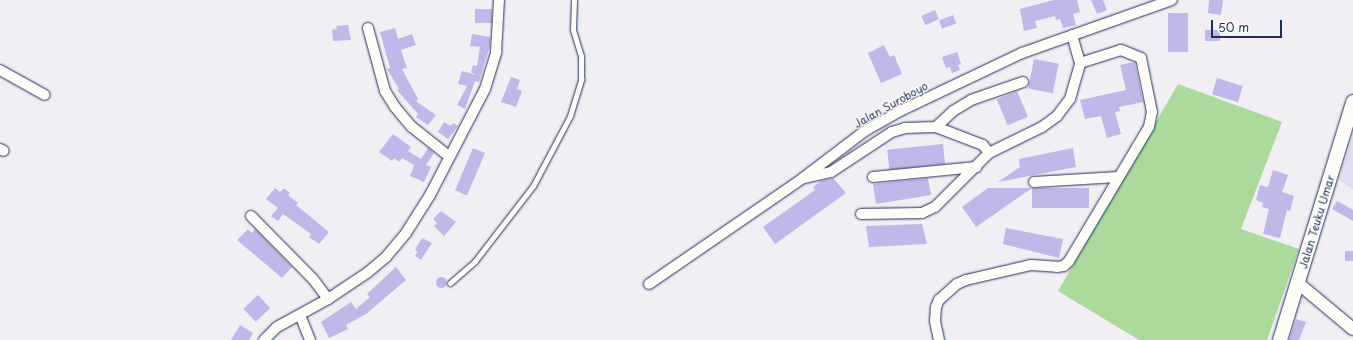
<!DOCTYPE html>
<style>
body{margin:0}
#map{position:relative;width:1353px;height:340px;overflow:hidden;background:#f1eef4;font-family:"Playpen Sans",sans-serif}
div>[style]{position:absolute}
.built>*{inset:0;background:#e2def1}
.green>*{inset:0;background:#acda9a}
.building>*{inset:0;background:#bfb8e9;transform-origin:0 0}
.round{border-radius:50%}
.roads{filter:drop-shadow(0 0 1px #1b2f5e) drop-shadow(0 0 1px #1b2f5e)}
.service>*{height:5px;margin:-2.5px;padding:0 2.5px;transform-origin:2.5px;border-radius:2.5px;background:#fdfcf7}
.minor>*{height:10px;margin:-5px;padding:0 5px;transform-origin:5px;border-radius:5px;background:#fdfcf7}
.tertiary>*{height:12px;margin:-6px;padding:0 6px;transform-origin:6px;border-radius:6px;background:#fdfcf7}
.secondary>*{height:14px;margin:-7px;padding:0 7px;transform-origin:7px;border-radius:7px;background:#fdfcf7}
span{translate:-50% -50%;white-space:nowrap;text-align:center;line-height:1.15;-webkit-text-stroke:3px #fdfcf7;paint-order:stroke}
.street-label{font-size:11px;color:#1b2f5e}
.scale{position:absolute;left:1211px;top:20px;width:71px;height:18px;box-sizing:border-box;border:2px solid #1b2f5e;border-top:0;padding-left:5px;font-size:12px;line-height:14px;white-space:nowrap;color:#1b2f5e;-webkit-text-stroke:3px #fdfcf7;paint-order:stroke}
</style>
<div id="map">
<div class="built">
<div style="clip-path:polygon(1353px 135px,1353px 190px,1339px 180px)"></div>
</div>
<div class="green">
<div style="clip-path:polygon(1178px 84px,1282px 122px,1241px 229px,1299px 249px,1267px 340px,1139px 340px,1058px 291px)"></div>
</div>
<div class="building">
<div style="clip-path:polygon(1054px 0,1077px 0,1080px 12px,1073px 14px,1076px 25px,1063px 28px,1060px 19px,1056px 20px,1055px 16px,1035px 21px,1037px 28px,1024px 31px,1020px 9px)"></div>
<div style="clip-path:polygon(1091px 0,1103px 0,1107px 10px,1097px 14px)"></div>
<div style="clip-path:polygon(1209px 0,1223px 0,1221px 15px,1208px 13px)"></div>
<div style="left:475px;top:9px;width:17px;height:14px"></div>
<div style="left:935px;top:10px;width:10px;height:15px;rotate:66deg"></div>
<div style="left:1168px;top:13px;width:20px;height:39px"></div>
<div style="left:953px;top:15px;width:9px;height:15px;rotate:69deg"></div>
<div style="clip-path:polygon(348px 25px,351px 40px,333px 41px,332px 30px,337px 29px,336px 26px)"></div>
<div style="clip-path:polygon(395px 28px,398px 39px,412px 34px,416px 45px,401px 50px,407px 68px,402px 69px,418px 99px,416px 101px,436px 115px,428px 125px,416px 117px,418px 114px,397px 90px,399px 89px,387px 69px,390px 68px,380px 32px)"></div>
<div style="left:1205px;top:30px;width:15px;height:11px"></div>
<div style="clip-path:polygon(472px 34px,490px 37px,490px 46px,479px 82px,475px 81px,465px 109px,457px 105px,467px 86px,458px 84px,462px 71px,476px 75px,471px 72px,473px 65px,477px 66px,480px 47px,470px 46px)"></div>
<div style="clip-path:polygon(884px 45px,890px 57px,894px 55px,902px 74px,881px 83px,868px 53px)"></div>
<div style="clip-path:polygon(957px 52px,961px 64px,958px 65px,960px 70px,952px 73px,950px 67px,946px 68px,942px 57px)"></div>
<div style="left:1034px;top:59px;width:25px;height:30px;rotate:11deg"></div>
<div style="clip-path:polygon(1129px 63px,1135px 63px,1143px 102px,1119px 107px,1120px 111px,1115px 112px,1121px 134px,1107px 138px,1101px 116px,1085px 119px,1080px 100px,1126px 90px,1120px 65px)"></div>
<div style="clip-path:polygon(511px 77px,520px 80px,517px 89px,522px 91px,516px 107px,501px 102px)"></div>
<div style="left:1217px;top:78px;width:27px;height:17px;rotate:17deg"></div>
<div style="left:1017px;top:91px;width:28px;height:22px;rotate:67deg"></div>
<div style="clip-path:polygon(444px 122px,451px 126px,453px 123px,458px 126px,448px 139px,438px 132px)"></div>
<div style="clip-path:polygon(393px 134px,411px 147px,408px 151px,421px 159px,428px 148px,434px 153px,426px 165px,431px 167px,424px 182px,410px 176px,414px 165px,402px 158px,399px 162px,394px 158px,392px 161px,379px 152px)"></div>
<div style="left:943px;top:144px;width:20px;height:56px;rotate:84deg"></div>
<div style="left:473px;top:148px;width:13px;height:46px;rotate:23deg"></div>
<div style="clip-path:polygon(1073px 148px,1076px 167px,998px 182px,1020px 167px,1019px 159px)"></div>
<div style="clip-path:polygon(1273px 170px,1288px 175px,1282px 192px,1294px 196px,1290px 211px,1287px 210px,1280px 238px,1263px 234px,1269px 209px,1262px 207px,1263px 203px,1256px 200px,1260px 185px,1268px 187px)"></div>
<div style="clip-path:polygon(833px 178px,846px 193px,775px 244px,763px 227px,815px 190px,813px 187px,821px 181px)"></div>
<div style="clip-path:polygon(928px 178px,931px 195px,876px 204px,873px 184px)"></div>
<div style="clip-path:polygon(275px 188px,280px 192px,284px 188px,290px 193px,288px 195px,298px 203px,296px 205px,329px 232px,319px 244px,309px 237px,311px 234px,283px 214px,278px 221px,271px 216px,278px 208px,266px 199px)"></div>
<div style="clip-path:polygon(988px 188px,1032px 188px,976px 227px,962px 207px)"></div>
<div style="left:1032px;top:188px;width:57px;height:20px"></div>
<div style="clip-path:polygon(1337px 201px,1353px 210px,1353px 221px,1332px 209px)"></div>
<div style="clip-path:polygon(441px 211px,456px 222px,444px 236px,434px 226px,437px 223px,433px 219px)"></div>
<div style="clip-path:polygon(922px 224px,927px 244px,869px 247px,866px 226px)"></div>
<div style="clip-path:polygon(1006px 228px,1063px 239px,1059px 258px,1003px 244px)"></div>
<div style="clip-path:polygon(248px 229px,252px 233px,255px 229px,292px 267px,282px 278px,237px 240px)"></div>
<div style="clip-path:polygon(422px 238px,432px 243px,421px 260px,415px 256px,418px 252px,415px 250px)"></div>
<div style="left:1345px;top:251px;width:8px;height:10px"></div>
<div style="clip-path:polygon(396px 267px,406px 280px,366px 314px,346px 325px,348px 329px,329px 338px,321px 322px,351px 302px,356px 309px,370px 297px,367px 294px)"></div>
<div class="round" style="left:435.5px;top:276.5px;width:11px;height:11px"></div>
<div style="left:258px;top:295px;width:18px;height:20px;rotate:47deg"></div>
<div style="clip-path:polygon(1296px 319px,1306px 322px,1299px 340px,1289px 340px)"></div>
<div style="clip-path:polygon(240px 325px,253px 333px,249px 340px,231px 340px)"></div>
</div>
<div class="roads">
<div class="service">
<div style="left:450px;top:283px;width:33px;rotate:-41deg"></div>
<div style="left:475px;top:261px;width:95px;rotate:-52.3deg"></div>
<div style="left:533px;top:186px;width:79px;rotate:-62.1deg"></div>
<div style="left:570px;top:116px;width:39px;rotate:-73deg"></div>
<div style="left:581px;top:79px;width:23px;rotate:-90deg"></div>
<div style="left:581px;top:56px;width:28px;rotate:-107deg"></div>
<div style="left:573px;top:29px;width:29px;rotate:-88deg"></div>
</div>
<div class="minor">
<div style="left:368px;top:28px;width:65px;rotate:74.9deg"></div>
<div style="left:385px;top:91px;width:19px;rotate:58deg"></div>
<div style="left:395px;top:107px;width:26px;rotate:50deg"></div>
<div style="left:412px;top:127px;width:48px;rotate:38.3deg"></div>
<div style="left:0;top:70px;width:51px;rotate:29.1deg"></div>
<div style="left:936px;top:127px;width:23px;rotate:-43deg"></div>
<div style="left:953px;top:111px;width:21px;rotate:-31deg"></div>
<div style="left:971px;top:100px;width:55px;rotate:-19.1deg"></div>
<div style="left:0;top:149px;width:4px;rotate:27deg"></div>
<div style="left:873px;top:177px;width:104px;rotate:-5.5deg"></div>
<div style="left:805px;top:178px;width:27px;rotate:-13deg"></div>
<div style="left:831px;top:172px;width:73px;rotate:-33.3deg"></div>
<div style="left:892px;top:132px;width:14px;rotate:-17deg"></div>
<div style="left:905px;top:128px;width:31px;rotate:-2deg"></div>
<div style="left:936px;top:127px;width:50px;rotate:21deg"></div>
<div style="left:983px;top:145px;width:10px;rotate:53deg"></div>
<div style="left:1034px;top:182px;width:84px;rotate:-3.4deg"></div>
<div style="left:861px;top:214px;width:61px;rotate:-0.9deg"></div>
<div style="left:922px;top:213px;width:14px;rotate:-25deg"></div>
<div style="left:935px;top:207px;width:76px;rotate:-45deg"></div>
<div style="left:989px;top:153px;width:59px;rotate:-26.1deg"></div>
<div style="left:1042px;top:127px;width:19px;rotate:-36deg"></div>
<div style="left:1057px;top:116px;width:21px;rotate:-53deg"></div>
<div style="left:1070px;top:99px;width:37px;rotate:-74deg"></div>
<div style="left:1080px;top:63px;width:29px;rotate:-106deg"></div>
<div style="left:251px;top:216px;width:88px;rotate:45.5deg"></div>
<div style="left:313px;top:279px;width:25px;rotate:53deg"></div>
<div style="left:649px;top:284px;width:187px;rotate:-34.5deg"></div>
<div style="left:803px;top:178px;width:78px;rotate:-37.2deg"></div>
<div style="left:865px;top:131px;width:43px;rotate:-29.6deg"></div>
<div style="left:902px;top:110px;width:133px;rotate:-25.4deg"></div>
<div style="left:1022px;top:53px;width:159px;rotate:-19.5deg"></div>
<div style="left:300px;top:315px;width:27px;rotate:68deg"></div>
<div style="left:264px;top:340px;width:18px;rotate:-45deg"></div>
<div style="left:277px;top:327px;width:58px;rotate:-28.8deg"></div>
<div style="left:328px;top:299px;width:47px;rotate:-33.7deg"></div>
<div style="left:367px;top:273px;width:25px;rotate:-40deg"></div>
<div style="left:386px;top:257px;width:31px;rotate:-50deg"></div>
<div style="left:406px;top:233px;width:45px;rotate:-57.7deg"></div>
<div style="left:430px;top:195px;width:119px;rotate:-62.6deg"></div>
<div style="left:485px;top:89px;width:39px;rotate:-73deg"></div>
<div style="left:496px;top:52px;width:52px;rotate:-86.7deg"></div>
<div style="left:939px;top:340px;width:19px;rotate:-102deg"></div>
<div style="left:935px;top:321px;width:14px;rotate:-86deg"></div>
<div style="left:936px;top:307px;width:8px;rotate:-67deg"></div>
<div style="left:939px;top:300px;width:24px;rotate:-42deg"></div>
<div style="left:957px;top:284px;width:10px;rotate:-24deg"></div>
<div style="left:966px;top:280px;width:67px;rotate:-13deg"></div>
<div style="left:1031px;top:265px;width:26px;rotate:4deg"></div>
<div style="left:1057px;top:267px;width:7px;rotate:-8deg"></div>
<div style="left:1064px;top:266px;width:7px;rotate:-45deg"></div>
<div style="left:1069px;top:261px;width:156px;rotate:-59.2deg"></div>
<div style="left:1149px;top:127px;width:15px;rotate:-79deg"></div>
<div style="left:1152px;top:112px;width:55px;rotate:-101.5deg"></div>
<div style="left:1141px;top:58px;width:22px;rotate:-158deg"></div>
<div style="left:1121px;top:50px;width:43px;rotate:162.4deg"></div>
</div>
<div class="tertiary">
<div style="left:1299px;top:284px;width:70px;rotate:39.8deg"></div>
</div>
<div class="secondary">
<div style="left:1280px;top:340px;width:249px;rotate:-72.9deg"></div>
</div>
</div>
<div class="street-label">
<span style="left:891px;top:105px;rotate:-29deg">Jalan Suroboyo</span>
<span style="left:1317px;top:222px;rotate:-73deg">Jalan Teuku Umar</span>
</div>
<div class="scale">50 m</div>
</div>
